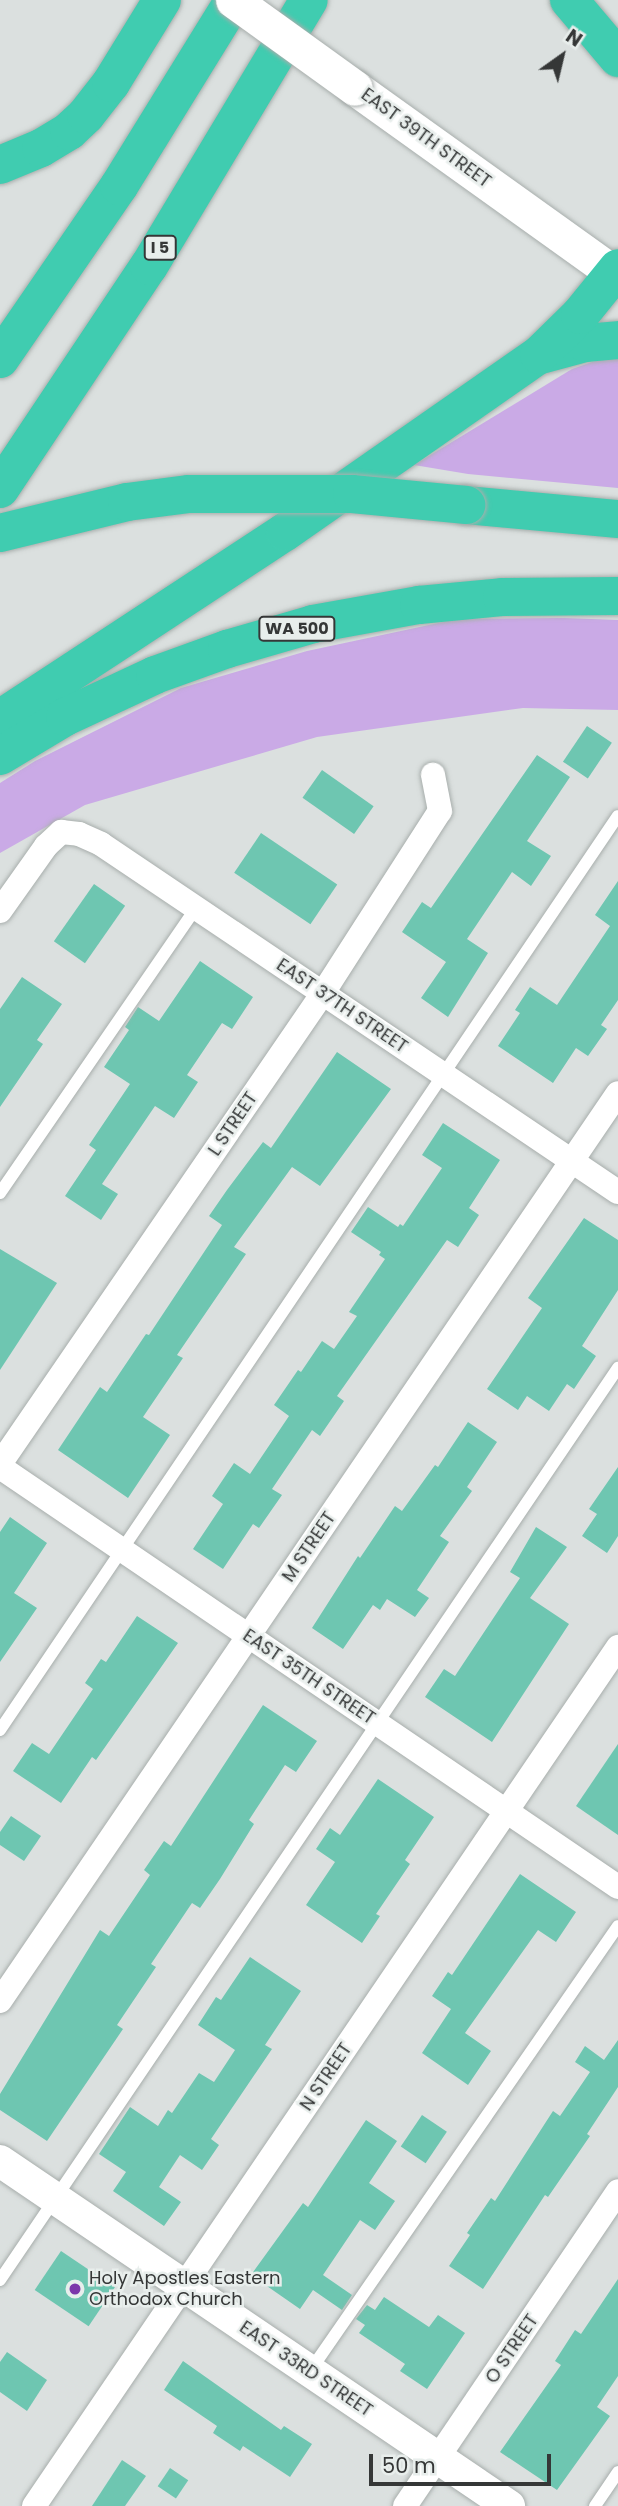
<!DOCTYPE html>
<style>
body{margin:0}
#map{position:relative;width:618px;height:2506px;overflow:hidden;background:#dbe0df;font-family:Poppins,sans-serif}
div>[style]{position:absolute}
.green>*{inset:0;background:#caaae6}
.building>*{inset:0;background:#6ec6b1;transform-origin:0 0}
.roads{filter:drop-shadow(0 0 2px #a8aeac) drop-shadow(0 0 2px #a8aeac)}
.service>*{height:12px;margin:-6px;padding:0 6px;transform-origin:6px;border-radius:6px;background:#fff}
.minor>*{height:24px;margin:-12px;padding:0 12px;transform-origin:12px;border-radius:12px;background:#fff}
.tertiary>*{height:32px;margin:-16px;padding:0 16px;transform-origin:16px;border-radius:16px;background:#fff}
.secondary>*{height:35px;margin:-17.5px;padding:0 17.5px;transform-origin:17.5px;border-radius:17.5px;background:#fff}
.motorway>*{height:38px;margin:-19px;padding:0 19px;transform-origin:19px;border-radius:19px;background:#40ccb0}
.bridges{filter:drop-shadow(0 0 2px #a8aeac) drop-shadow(0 0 2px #a8aeac)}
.secondary-bridge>*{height:35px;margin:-17.5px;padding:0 17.5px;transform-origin:17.5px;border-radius:17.5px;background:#fff}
.motorway-bridge>*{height:38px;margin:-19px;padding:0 19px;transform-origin:19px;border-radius:19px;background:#40ccb0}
.dots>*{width:19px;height:19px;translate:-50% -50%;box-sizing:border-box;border:4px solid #e8eeec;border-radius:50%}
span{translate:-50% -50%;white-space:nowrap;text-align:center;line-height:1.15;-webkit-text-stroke:5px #e8eeec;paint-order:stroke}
.shield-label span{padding:2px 5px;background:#e8eeec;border:2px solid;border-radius:5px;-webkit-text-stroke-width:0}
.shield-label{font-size:16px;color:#353737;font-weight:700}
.street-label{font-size:18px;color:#353737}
.poi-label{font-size:18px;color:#353737}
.left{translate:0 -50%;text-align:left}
.north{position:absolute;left:527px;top:21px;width:70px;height:70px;-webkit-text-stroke:5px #e8eeec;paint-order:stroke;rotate:34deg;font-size:19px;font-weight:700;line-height:28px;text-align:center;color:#353737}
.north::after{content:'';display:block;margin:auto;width:24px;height:32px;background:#353737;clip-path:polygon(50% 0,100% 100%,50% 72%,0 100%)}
.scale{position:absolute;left:369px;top:2454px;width:182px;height:32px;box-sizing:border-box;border:4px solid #353737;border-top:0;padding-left:9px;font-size:21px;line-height:24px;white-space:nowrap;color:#353737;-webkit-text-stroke:5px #e8eeec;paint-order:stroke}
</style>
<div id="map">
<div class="green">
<div style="clip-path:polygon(618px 353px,618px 488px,468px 474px,414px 465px,572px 369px)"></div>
<div style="clip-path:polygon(564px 618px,618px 620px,618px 710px,523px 708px,317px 737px,85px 805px,0 853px,0 783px,35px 761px,181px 688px,307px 651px,457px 619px)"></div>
</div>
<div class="building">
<div style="left:587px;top:726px;width:30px;height:43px;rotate:34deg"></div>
<div style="clip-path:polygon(537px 755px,570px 777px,527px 841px,551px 856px,531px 886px,512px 872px,467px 939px,488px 953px,448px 1017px,421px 998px,446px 962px,402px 932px,422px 902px,431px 908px)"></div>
<div style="left:322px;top:770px;width:63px;height:34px;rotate:35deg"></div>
<div style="left:261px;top:833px;width:92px;height:48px;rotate:34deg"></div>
<div style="clip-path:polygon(618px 881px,618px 1000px,601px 1025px,607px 1029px,588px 1056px,576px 1048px,553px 1083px,498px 1046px,520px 1013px,515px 1010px,530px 987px,557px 1005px,610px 926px,595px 915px)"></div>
<div style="left:94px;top:884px;width:38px;height:70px;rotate:35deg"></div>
<div style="clip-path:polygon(200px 961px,253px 997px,232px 1029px,222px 1023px,187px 1075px,198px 1082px,174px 1118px,155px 1106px,102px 1184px,118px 1194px,101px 1220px,65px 1196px,96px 1150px,89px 1145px,130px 1084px,104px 1067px,129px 1030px,125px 1027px,138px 1007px,159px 1021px)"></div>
<div style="clip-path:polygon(22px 977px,62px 1004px,37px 1040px,43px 1044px,0 1107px,0 1009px)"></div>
<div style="clip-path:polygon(337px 1052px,391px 1089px,320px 1186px,292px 1167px,234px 1247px,246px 1254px,177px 1355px,183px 1358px,143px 1417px,170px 1435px,128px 1498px,58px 1450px,100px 1387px,107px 1392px,146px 1334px,149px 1335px,222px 1225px,209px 1216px,227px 1190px,263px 1142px,271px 1148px)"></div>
<div style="clip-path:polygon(443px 1123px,500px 1160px,469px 1208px,479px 1215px,458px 1247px,447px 1240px,337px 1396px,344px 1401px,320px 1436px,312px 1430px,272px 1489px,282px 1495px,259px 1528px,253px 1524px,223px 1569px,193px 1549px,223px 1504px,212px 1496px,234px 1463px,250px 1474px,289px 1416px,274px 1405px,298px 1370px,301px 1372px,322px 1341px,334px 1349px,357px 1316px,349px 1312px,385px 1259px,379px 1255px,381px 1252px,351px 1232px,368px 1207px,398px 1227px,400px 1224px,403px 1226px,442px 1168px,422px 1155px)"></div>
<div style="clip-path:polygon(584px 1218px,618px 1240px,618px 1290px,582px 1346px,596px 1356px,574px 1389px,567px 1384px,549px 1411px,527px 1396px,518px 1410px,487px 1389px,542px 1308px,528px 1298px)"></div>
<div style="clip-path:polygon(0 1249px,57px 1283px,0 1370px)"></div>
<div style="clip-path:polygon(468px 1422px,497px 1442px,467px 1487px,472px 1491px,440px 1536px,449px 1542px,417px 1590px,429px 1598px,415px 1617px,387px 1599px,380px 1610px,373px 1605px,343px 1649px,312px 1628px,358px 1556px,360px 1558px,395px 1506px,402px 1511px,435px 1465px,438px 1467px)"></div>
<div style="clip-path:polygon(618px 1467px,618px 1536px,607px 1553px,582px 1536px,597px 1514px,589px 1509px)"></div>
<div style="clip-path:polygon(10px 1517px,47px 1543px,14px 1593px,37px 1608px,0 1662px,0 1532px)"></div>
<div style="clip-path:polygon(536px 1527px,567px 1547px,530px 1598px,569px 1624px,492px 1742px,425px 1697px,444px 1669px,455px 1676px,520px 1578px,510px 1572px)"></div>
<div style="clip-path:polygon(137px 1616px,178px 1643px,96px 1760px,92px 1757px,61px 1803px,13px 1771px,32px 1743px,49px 1754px,93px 1689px,85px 1683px,101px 1659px,106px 1662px)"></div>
<div style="clip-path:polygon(263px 1705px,317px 1741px,296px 1772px,285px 1765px,249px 1820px,254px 1824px,220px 1879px,200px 1908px,192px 1903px,151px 1964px,156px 1967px,117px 2025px,123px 2029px,47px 2141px,0 2110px,0 2094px,100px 1930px,109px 1936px,150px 1875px,144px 1870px,164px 1841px,171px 1846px)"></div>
<div style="clip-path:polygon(618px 1744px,618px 1835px,576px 1806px)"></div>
<div style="clip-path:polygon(378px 1779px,434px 1817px,405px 1860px,410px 1864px,376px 1914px,380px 1916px,362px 1943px,306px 1905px,335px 1862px,316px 1849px,330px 1828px,340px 1835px)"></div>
<div style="clip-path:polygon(11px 1816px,41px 1836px,24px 1861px,0 1845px,0 1832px)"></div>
<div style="clip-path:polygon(520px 1874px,576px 1912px,556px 1942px,538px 1930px,465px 2033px,491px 2051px,468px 2085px,422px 2053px,451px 2009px,432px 1996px,448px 1972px,452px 1975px)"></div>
<div style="clip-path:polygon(250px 1957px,301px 1991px,265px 2045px,272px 2049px,211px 2139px,219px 2145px,202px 2170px,180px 2155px,159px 2187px,181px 2202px,164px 2226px,113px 2191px,126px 2172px,99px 2154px,130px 2107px,158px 2126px,168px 2110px,172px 2113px,199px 2073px,214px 2082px,235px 2050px,198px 2025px,216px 1997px,221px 2000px)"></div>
<div style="clip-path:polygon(618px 2040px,618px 2087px,587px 2134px,590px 2136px,548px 2197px,545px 2195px,483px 2289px,449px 2266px,470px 2235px,467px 2233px,491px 2198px,495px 2201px,553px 2111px,560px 2116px,590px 2072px,575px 2062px,585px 2046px,604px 2060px)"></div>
<div style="left:422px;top:2115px;width:30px;height:38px;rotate:34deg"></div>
<div style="clip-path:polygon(366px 2120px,397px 2141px,369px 2183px,395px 2201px,375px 2230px,360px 2220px,323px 2275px,352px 2295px,342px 2310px,313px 2290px,300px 2309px,251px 2275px,303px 2203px,308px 2207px)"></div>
<div style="left:61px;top:2251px;width:65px;height:47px;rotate:34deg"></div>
<div style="clip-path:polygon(618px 2279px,618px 2376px,597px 2407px,610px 2416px,557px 2490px,500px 2452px,561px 2365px,555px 2361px,575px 2330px,581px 2334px)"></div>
<div style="clip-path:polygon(384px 2297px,429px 2327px,438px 2315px,465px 2333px,427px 2389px,400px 2371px,405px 2364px,359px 2333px,365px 2325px,356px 2319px,367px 2305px,375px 2310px)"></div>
<div style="clip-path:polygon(7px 2352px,47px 2380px,27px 2411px,0 2392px,0 2362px)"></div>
<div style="clip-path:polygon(183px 2361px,281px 2430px,284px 2426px,312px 2444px,290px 2477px,243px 2446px,240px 2451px,213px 2433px,217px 2426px,164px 2390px)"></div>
<div style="clip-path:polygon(122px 2460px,146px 2476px,125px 2506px,92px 2506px)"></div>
<div style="left:170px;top:2468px;width:22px;height:22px;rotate:34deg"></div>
</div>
<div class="roads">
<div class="service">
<div style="left:0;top:1193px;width:346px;rotate:-55.5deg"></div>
<div style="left:0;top:1730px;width:1103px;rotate:-55.94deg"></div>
<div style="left:0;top:2280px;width:1102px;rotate:-55.88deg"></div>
<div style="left:310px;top:2371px;width:541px;rotate:-55.31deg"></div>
<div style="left:595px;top:2506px;width:41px;rotate:-55.9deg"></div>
</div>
<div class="minor">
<div style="left:0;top:911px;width:80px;rotate:-54.7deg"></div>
<div style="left:46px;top:846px;width:21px;rotate:-43deg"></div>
<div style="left:61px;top:832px;width:18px;rotate:6deg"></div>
<div style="left:79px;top:834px;width:24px;rotate:24deg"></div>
<div style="left:101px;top:844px;width:623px;rotate:33.95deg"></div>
<div style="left:0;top:1464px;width:571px;rotate:-55.56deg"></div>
<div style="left:323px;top:993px;width:216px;rotate:-57.3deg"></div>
<div style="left:440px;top:811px;width:37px;rotate:-101deg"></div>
<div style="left:0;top:1467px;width:747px;rotate:34.2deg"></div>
<div style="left:0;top:2001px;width:1098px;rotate:-55.76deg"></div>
<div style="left:34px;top:2506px;width:1039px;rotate:-55.79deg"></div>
<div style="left:405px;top:2506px;width:380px;rotate:-55.9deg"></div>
</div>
<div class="tertiary">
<div style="left:0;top:2161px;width:615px;rotate:34.13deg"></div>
</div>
<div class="secondary">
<div style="left:355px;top:88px;width:323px;rotate:35.6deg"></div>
</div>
<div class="motorway">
<div style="left:569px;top:0;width:76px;rotate:49.8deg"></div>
<div style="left:0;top:165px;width:44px;rotate:-22.5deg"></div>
<div style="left:41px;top:148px;width:33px;rotate:-31deg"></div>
<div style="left:69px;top:131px;width:23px;rotate:-43deg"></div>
<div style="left:86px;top:115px;width:41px;rotate:-52deg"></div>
<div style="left:111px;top:83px;width:97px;rotate:-58.4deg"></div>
<div style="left:541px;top:355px;width:46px;rotate:-15.3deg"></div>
<div style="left:585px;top:343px;width:33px;rotate:-5deg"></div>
<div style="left:0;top:359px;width:210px;rotate:-55.5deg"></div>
<div style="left:119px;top:186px;width:219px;rotate:-58.3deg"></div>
<div style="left:0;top:489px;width:268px;rotate:-56.3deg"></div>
<div style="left:149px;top:266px;width:310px;rotate:-59deg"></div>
<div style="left:466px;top:505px;width:153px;rotate:5.3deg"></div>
<div style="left:0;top:719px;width:341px;rotate:-33.3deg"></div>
<div style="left:285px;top:532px;width:310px;rotate:-34.9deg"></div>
<div style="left:539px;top:355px;width:57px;rotate:-44.3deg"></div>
<div style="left:580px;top:315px;width:60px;rotate:-51deg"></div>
<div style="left:0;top:756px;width:76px;rotate:-31deg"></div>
<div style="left:65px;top:717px;width:99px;rotate:-25deg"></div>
<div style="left:155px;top:675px;width:77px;rotate:-19.9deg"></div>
<div style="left:227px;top:649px;width:90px;rotate:-16.2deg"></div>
<div style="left:313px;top:624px;width:108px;rotate:-10.2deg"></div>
<div style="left:419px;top:605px;width:83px;rotate:-5.5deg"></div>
<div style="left:502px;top:597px;width:116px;rotate:-0.5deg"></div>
</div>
</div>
<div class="bridges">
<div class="secondary-bridge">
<div style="left:233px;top:0;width:150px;rotate:35.8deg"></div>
</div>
<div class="motorway-bridge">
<div style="left:0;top:533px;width:131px;rotate:-13.7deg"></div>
<div style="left:127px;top:502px;width:63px;rotate:-7.4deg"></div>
<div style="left:189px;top:494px;width:163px"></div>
<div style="left:352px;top:494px;width:115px;rotate:5.5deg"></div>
</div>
</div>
<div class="dots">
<div style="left:75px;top:2289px;background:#7c37ab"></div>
</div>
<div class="shield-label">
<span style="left:160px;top:248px">I 5</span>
<span style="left:297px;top:629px">WA 500</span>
</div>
<div class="street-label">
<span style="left:426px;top:138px;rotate:36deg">EAST 39TH STREET</span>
<span style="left:342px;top:1006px;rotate:34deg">EAST 37TH STREET</span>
<span style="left:233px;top:1124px;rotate:-56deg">L STREET</span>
<span style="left:309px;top:1547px;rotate:-56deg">M STREET</span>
<span style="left:309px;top:1677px;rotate:34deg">EAST 35TH STREET</span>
<span style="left:326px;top:2077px;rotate:-56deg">N STREET</span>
<span style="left:512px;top:2349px;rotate:-56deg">O STREET</span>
<span style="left:306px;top:2369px;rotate:34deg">EAST 33RD STREET</span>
</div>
<div class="poi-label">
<span class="left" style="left:89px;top:2289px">Holy Apostles Eastern<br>Orthodox Church</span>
</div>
<div class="north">N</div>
<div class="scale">50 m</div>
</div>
